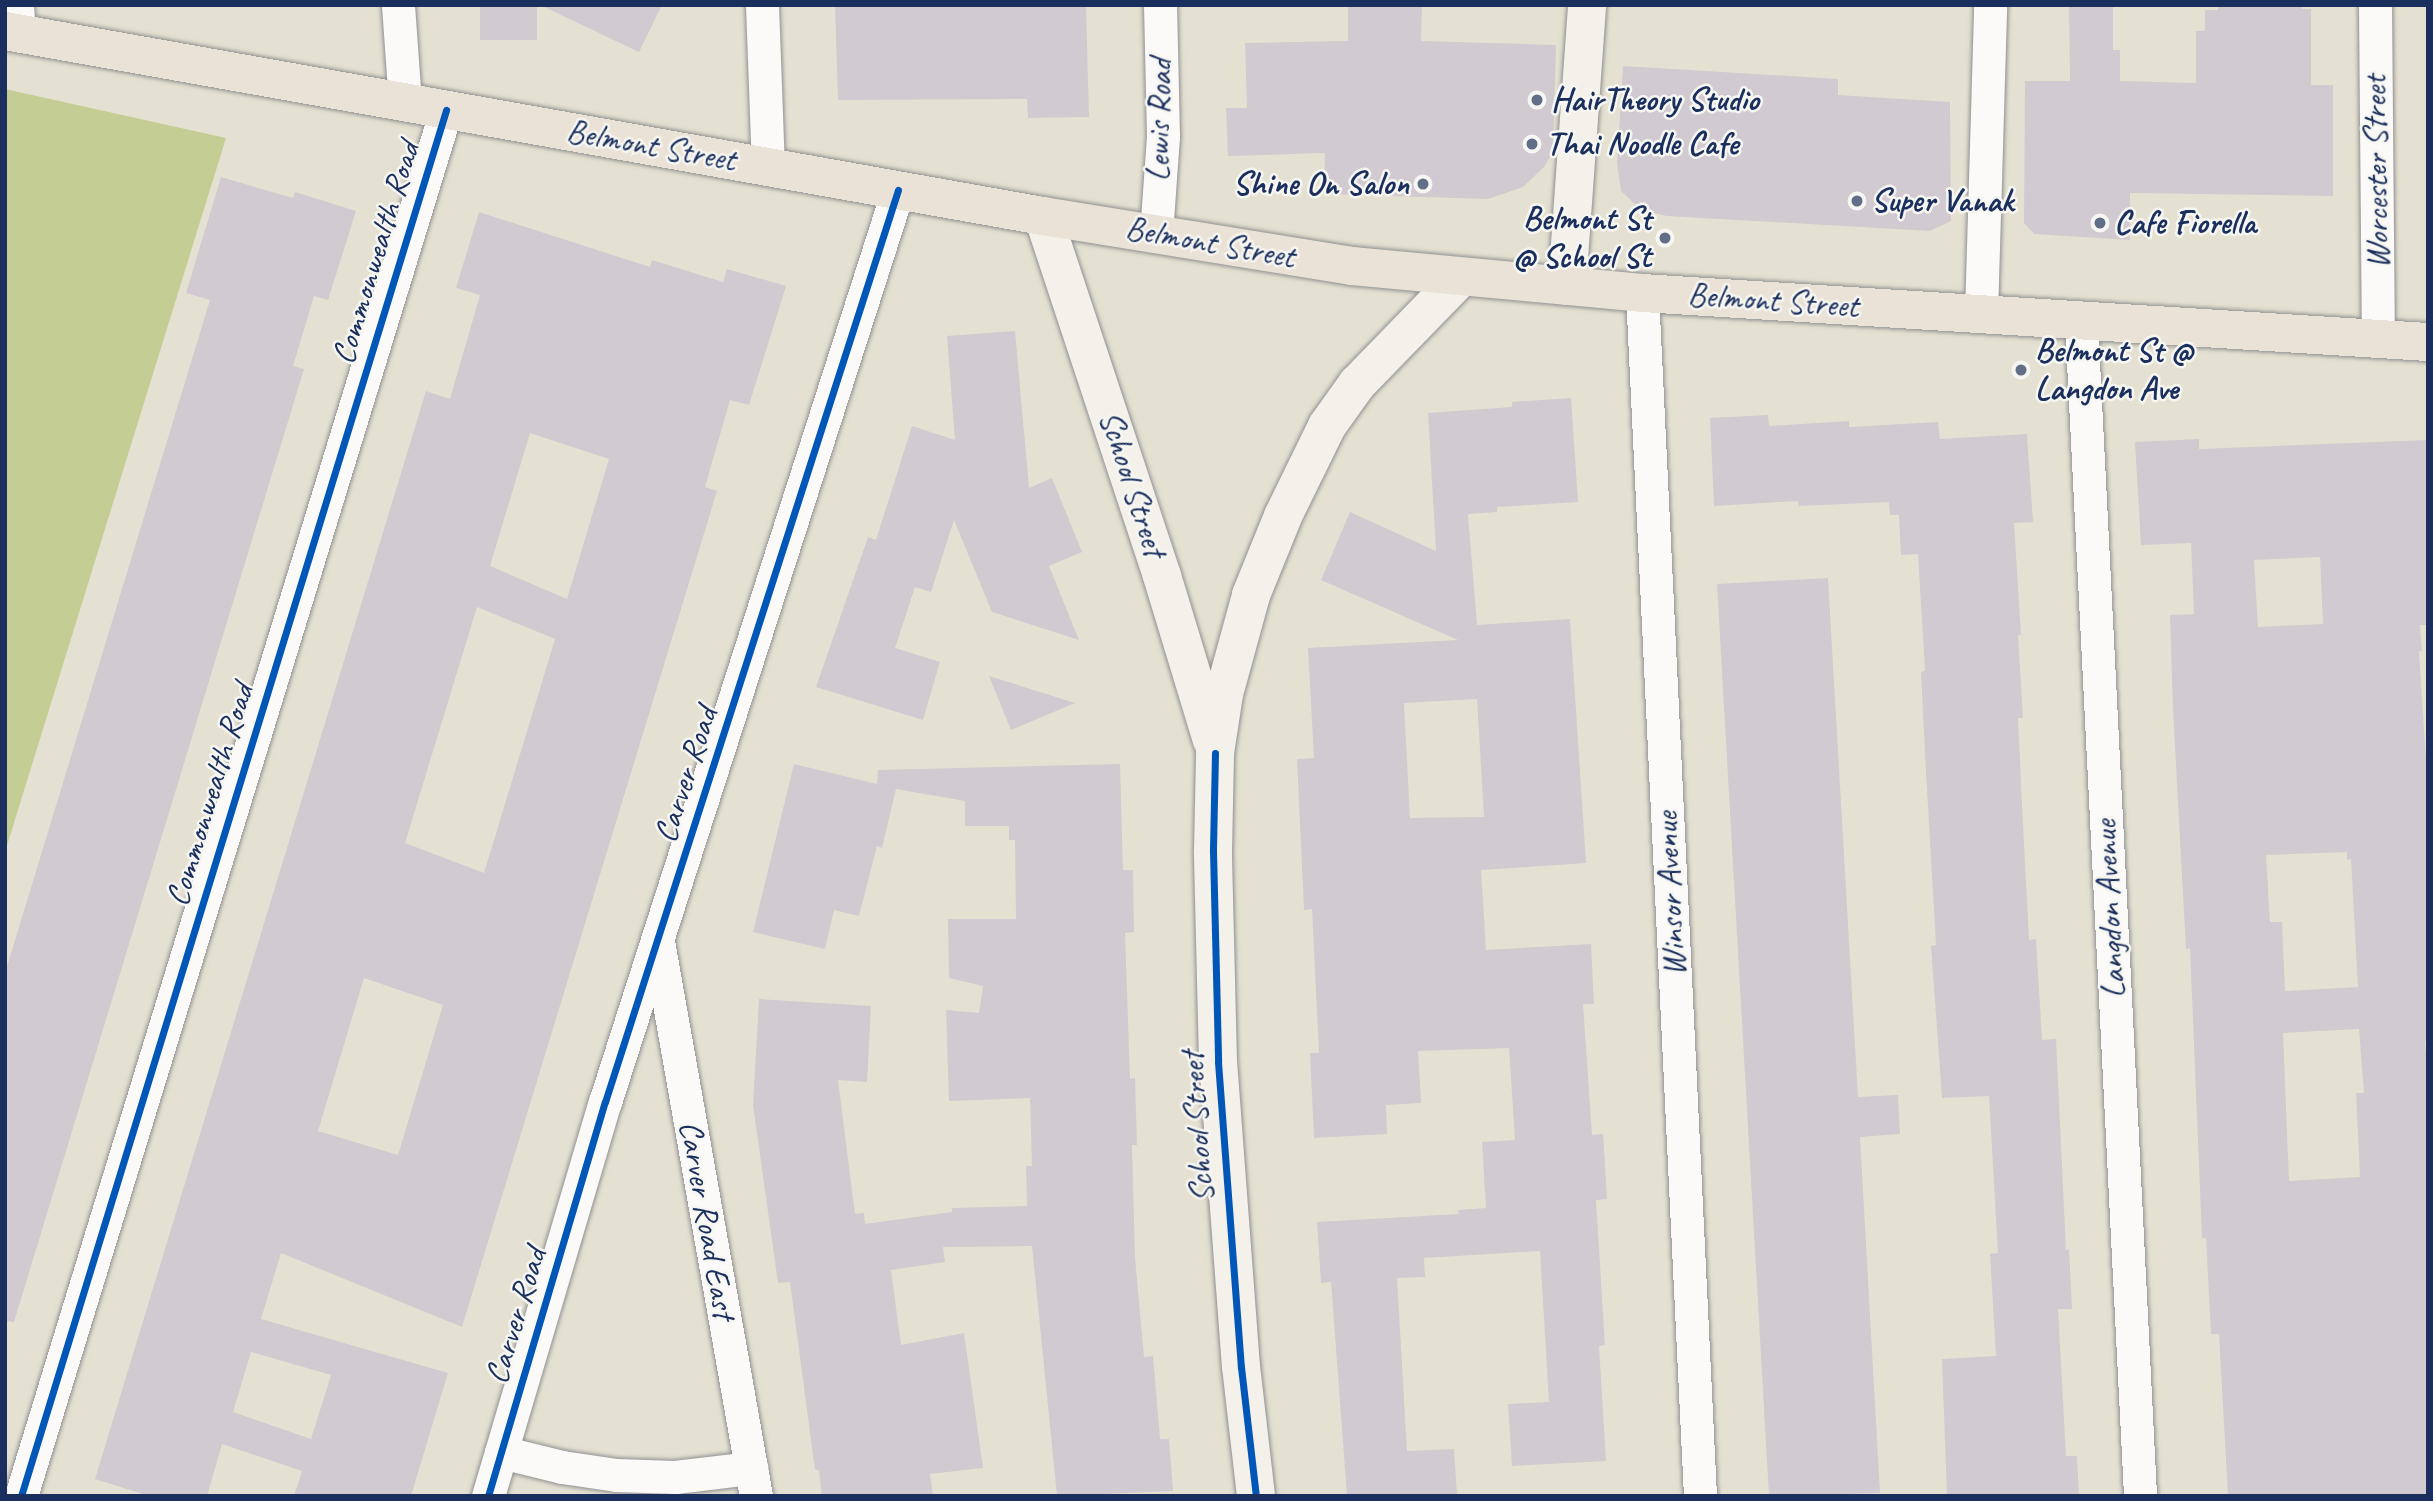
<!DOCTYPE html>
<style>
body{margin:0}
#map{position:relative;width:2433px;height:1501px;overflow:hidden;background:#e5e1d2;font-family:Caveat,sans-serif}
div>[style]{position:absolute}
.green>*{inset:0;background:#c4cd94}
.building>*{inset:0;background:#d1cad1;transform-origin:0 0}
.roads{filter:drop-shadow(0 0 2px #909192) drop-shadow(0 0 2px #909192)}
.street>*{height:33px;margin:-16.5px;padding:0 16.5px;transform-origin:16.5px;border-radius:16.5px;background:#fbfaf8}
.secondary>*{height:38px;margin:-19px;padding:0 19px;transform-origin:19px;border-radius:19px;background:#f4f1eb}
.primary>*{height:38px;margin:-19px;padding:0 19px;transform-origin:19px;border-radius:19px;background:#eae2d6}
.cycleway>*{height:7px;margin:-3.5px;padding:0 3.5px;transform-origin:3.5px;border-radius:3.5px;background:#0057b8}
.dots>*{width:19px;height:19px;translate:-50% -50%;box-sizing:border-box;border:4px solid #f6f6f2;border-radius:50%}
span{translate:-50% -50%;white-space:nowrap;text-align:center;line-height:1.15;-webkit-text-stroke:5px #f6f6f2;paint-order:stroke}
.poi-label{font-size:33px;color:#1b2f5e;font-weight:700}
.left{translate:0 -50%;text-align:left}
.right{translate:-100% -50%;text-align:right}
.street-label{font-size:33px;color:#1b2f5e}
.frame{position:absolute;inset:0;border:7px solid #1b2f5e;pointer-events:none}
</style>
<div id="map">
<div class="green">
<div style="clip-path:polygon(5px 89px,226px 138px,5px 852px)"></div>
</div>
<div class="building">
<div style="left:480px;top:5px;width:57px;height:35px"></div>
<div style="clip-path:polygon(540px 5px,662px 5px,639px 52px)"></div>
<div style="clip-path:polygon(835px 5px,1086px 6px,1089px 117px,1028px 118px,1027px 99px,838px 100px)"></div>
<div style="clip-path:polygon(1348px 5px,1422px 5px,1421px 41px,1556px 45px,1553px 152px,1544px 167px,1523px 187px,1488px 199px,1324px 194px,1325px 153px,1228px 156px,1226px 108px,1247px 108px,1245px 43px,1348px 41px)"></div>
<div style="clip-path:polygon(2069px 5px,2113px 5px,2113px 50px,2120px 50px,2120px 81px,2196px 83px,2196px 31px,2205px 31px,2205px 10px,2218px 10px,2218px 5px,2302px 5px,2302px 9px,2311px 9px,2311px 85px,2333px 85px,2333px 196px,2130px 193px,2130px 240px,2034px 234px,2024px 223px,2025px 81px,2070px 81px)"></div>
<div style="clip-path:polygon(1623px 66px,1838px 79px,1838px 95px,1950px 102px,1951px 221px,1930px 231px,1667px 216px,1641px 210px,1621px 191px,1617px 163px)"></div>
<div style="clip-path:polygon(221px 177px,293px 198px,295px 192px,356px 211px,328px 300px,314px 296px,293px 366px,304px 369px,14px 1322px,5px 1321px,5px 973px,210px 300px,186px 293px)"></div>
<div style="clip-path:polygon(evenodd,479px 212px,650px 267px,652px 260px,723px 282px,727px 269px,786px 286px,749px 405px,730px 400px,705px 487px,717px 491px,462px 1327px,281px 1253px,261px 1319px,448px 1373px,411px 1496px,294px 1496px,302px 1471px,222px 1444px,207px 1496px,149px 1496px,95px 1479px,426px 391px,450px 399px,480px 295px,456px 288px,479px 212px,530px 433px,609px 459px,567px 599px,490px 566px,530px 433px,479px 212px,477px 607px,555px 639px,484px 873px,405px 843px,477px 607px,479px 212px,364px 978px,443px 1005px,398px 1155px,318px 1131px,364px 978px,479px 212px,251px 1352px,331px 1375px,311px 1439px,233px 1412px,251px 1352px)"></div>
<div style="clip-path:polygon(1015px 331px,1029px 488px,1052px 478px,1082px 552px,1049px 566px,1079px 640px,992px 612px,954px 520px,931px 592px,915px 587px,895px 648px,940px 662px,923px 720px,816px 687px,868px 537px,876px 540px,912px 426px,955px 440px,947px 336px)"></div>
<div style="clip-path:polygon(evenodd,1571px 398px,1578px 502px,1497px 507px,1497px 512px,1468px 514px,1477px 625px,1570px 619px,1586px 863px,1481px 870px,1486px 950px,1591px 944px,1594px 1004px,1583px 1004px,1592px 1135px,1603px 1134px,1607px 1199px,1596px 1200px,1605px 1345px,1599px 1346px,1606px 1461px,1512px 1466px,1508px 1404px,1549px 1402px,1540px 1251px,1424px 1258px,1425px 1277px,1397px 1278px,1407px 1451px,1454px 1449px,1457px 1496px,1347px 1496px,1331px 1282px,1321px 1283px,1317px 1222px,1459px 1214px,1458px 1210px,1486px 1208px,1482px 1142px,1515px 1140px,1509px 1048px,1418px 1051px,1421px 1103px,1386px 1105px,1387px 1134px,1314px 1138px,1310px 1053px,1319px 1053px,1312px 909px,1304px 910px,1297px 759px,1314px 758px,1308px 648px,1458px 640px,1321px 580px,1350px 512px,1436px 551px,1428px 413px,1512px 407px,1512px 402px,1571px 398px,1477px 699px,1484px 817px,1410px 818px,1404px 703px,1477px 699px)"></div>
<div style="clip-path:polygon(1768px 415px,1769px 426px,1849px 421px,1849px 427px,1938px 422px,1940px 439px,2027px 434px,2033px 522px,2014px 523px,2021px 635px,2018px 635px,2023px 718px,2018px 718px,2022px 805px,2029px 940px,2036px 939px,2042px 1040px,2056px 1039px,2066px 1250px,2069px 1249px,2072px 1309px,2058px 1309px,2066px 1456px,2077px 1456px,2079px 1496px,1947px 1496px,1942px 1359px,1996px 1356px,1990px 1254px,1998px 1253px,1989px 1096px,1942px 1098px,1931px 946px,1936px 945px,1925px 754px,1921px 672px,1925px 671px,1918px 554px,1901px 555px,1899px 515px,1890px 515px,1889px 502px,1799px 506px,1798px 501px,1714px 506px,1710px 418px)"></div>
<div style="clip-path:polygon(evenodd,2199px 439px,2199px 449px,2428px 440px,2428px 625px,2420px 625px,2422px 651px,2419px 651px,2428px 791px,2428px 1041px,2425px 1041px,2428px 1085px,2428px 1496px,2228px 1496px,2219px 1334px,2211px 1334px,2206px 1238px,2202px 1238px,2190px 948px,2186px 949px,2173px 710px,2170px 615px,2194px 614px,2191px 543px,2141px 545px,2135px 442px,2199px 439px,2320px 557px,2323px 624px,2258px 627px,2254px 560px,2320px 557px,2199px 439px,2347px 852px,2347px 860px,2351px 859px,2358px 987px,2285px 991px,2282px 922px,2270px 922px,2266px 855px,2347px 852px,2199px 439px,2359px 1029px,2364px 1093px,2356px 1093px,2360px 1177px,2289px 1181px,2283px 1033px,2359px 1029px)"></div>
<div style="clip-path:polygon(1828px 578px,1858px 1097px,1898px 1095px,1900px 1134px,1860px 1137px,1880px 1493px,1769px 1496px,1717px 584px)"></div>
<div style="clip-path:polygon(989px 676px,1075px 703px,1011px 730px)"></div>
<div style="clip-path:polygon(794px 764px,877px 784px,878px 770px,1120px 764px,1123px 870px,1133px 870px,1134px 932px,1125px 933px,1130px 1079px,1135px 1078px,1137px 1145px,1132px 1145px,1135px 1257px,1144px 1357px,1153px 1356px,1160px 1439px,1169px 1439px,1173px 1491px,1057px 1496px,1032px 1246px,943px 1247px,945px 1262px,891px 1270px,901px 1345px,964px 1333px,983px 1468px,930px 1474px,933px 1496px,822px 1496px,819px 1470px,815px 1470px,790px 1282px,778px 1283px,753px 1105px,759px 999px,871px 1006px,867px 1082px,838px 1080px,855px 1214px,864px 1213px,865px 1224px,952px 1212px,952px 1208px,1027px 1206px,1026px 1166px,1032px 1166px,1030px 1098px,949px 1101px,946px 1010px,979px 1013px,983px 986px,949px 978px,948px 919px,1016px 919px,1015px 840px,1009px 840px,1009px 826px,965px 826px,965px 801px,896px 789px,882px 848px,877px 846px,859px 916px,834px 910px,825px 949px,753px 932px)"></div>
</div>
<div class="roads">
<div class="street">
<div style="left:17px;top:5px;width:29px;rotate:86deg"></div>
<div style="left:398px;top:5px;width:98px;rotate:85.9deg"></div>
<div style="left:762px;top:5px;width:163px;rotate:87.9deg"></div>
<div style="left:2375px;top:5px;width:333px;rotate:89.5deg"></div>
<div style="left:1156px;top:234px;width:98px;rotate:-85.9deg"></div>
<div style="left:1163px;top:136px;width:131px;rotate:-91.3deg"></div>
<div style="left:1642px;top:293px;width:1204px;rotate:87.24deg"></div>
<div style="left:1981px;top:315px;width:310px;rotate:-88.3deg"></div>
<div style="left:2081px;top:322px;width:1175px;rotate:87.12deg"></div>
<div style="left:659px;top:947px;width:558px;rotate:79.98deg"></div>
<div style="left:501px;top:1452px;width:63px;rotate:13.8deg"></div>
<div style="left:562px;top:1467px;width:55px;rotate:8.4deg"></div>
<div style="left:616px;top:1475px;width:59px;rotate:1.9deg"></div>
<div style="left:675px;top:1477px;width:77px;rotate:-6.8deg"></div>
<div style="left:21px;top:1496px;width:1450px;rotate:-72.95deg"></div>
<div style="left:488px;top:1496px;width:411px;rotate:-73.5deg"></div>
<div style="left:605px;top:1102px;width:958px;rotate:-72.19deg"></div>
</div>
<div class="secondary">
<div style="left:1043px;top:216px;width:379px;rotate:71.7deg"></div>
<div style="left:1162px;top:576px;width:172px;rotate:73.1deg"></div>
<div style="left:1567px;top:286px;width:282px;rotate:-85.9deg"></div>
<div style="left:1256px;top:1496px;width:130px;rotate:-96.6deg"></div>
<div style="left:1241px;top:1367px;width:306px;rotate:-94.3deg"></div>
<div style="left:1218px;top:1062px;width:211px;rotate:-91.4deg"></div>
<div style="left:1213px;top:851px;width:98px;rotate:-88.8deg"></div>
<div style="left:1215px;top:753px;width:60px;rotate:-81.3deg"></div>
<div style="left:1224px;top:694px;width:103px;rotate:-74.7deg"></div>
<div style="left:1251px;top:595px;width:85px;rotate:-67.9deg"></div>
<div style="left:1283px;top:516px;width:100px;rotate:-63.9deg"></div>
<div style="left:1327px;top:426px;width:52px;rotate:-54.5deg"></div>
<div style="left:1357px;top:384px;width:148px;rotate:-45.8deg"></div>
</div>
<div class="primary">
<div style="left:5px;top:31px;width:1054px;rotate:10.11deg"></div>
<div style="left:1043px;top:216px;width:313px;rotate:9.2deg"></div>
<div style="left:1352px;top:266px;width:291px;rotate:5.3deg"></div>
<div style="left:1642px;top:293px;width:788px;rotate:3.57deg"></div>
</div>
</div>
<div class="cycleway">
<div style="left:1215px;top:753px;width:98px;rotate:91.2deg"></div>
<div style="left:1213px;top:851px;width:211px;rotate:88.6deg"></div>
<div style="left:1218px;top:1062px;width:306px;rotate:85.7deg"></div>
<div style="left:1241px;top:1367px;width:130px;rotate:83.4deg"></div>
<div style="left:21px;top:1496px;width:1450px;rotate:-72.95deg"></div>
<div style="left:488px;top:1496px;width:411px;rotate:-73.5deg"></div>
<div style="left:605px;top:1102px;width:958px;rotate:-72.19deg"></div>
</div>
<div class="dots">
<div style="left:1537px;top:100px;background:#626d87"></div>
<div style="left:1532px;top:144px;background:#626d87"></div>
<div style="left:1423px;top:184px;background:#626d87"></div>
<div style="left:1857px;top:201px;background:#626d87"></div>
<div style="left:2100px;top:223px;background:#626d87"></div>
<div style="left:1665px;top:238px;background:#626d87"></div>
<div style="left:2021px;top:370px;background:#626d87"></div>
</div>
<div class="poi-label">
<span class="left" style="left:1551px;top:100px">HairTheory Studio</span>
<span class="left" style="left:1546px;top:144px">Thai Noodle Cafe</span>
<span class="right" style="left:1409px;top:184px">Shine On Salon</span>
<span class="left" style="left:1871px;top:201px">Super Vanak</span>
<span class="right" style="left:1651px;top:238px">Belmont St<br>@ School St</span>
<span class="left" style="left:2114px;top:223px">Cafe Fiorella</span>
<span class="left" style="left:2035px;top:370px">Belmont St @<br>Langdon Ave</span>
</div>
<div class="street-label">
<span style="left:1160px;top:120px;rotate:-89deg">Lewis Road</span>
<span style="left:651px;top:146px;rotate:10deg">Belmont Street</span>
<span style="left:2377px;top:172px;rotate:-91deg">Worcester Street</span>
<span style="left:1210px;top:243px;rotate:10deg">Belmont Street</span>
<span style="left:376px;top:253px;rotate:-73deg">Commonwealth Road</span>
<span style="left:1773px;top:301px;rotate:4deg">Belmont Street</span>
<span style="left:1132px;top:484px;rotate:72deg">School Street</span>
<span style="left:686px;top:775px;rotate:-72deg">Carver Road</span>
<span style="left:210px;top:795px;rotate:-73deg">Commonwealth Road</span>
<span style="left:1671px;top:894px;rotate:-93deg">Winsor Avenue</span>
<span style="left:2110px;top:909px;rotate:-93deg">Langdon Avenue</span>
<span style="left:1198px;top:1127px;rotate:-94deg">School Street</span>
<span style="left:707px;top:1220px;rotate:80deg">Carver Road East</span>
<span style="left:516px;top:1316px;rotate:-73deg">Carver Road</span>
</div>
<div class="frame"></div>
</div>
